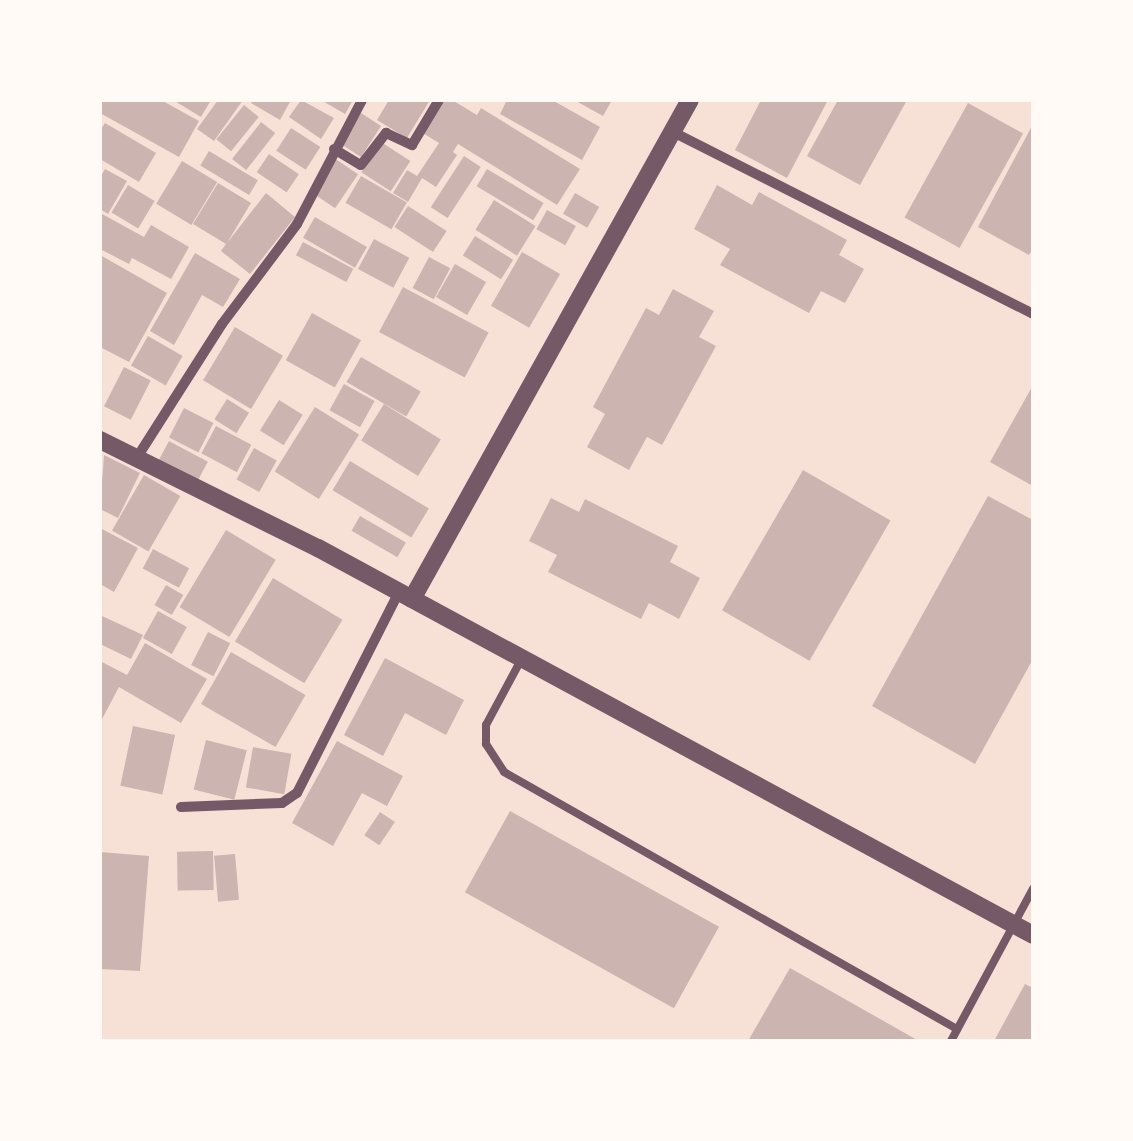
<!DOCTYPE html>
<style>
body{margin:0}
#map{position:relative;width:1133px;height:1141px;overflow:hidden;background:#f7e1d7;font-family:Overpass,sans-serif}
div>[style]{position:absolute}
.building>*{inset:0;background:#ccb4b1;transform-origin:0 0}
.service>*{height:8px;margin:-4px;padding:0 4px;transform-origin:4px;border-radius:4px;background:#755966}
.minor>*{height:10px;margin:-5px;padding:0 5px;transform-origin:5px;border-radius:5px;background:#755966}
.tertiary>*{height:18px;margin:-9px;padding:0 9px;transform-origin:9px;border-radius:9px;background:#755966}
span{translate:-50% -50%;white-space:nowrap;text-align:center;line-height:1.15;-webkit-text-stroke:10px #fffaf5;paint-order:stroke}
.frame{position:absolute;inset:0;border:102px solid #fffaf5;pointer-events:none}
</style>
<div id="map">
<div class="building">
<div style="clip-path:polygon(100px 100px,161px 100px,199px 121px,179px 157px,100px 113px)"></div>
<div style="clip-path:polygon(173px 100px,211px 100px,201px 117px)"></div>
<div style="clip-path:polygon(218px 100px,243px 100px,214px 141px,197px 129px)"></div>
<div style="clip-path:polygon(253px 100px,291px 100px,280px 120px,251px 103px)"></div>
<div style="clip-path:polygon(301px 100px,334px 118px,321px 139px,289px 117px)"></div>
<div style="clip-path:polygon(321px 100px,353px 100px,345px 114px)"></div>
<div style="clip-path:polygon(389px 100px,430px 100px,407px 138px,377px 120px)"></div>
<div style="clip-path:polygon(440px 100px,452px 100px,477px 115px,481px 108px,580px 169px,557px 205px,458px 144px,453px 152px,457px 155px,436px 187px,422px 178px,408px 202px,393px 193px,407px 170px,417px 176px,439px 143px,421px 132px)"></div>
<div style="clip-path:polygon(507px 100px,552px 100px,600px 127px,582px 160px,500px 114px)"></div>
<div style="clip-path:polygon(574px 100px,612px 100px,603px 116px)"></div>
<div style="clip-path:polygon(761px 100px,828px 100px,787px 178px,735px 150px)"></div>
<div style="clip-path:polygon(838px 100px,907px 100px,860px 185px,807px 156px)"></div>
<div style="left:968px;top:103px;width:63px;height:131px;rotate:29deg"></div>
<div style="left:244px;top:105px;width:19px;height:44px;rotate:39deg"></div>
<div style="left:361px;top:113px;width:24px;height:37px;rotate:33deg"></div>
<div style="left:261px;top:122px;width:18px;height:47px;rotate:38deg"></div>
<div style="clip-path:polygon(105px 123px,156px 153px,139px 182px,100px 159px,100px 131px)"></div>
<div style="clip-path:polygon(1033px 124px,1033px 248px,1029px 255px,978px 227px)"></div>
<div style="left:291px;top:128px;width:35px;height:27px;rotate:33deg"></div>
<div style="left:381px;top:142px;width:35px;height:36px;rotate:33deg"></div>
<div style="left:209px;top:151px;width:57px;height:17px;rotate:31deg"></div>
<div style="left:269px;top:154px;width:36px;height:22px;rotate:34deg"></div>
<div style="left:464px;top:156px;width:20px;height:61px;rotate:33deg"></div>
<div style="left:334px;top:158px;width:29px;height:41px;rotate:34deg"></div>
<div style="left:182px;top:161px;width:41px;height:50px;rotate:31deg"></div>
<div style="clip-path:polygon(105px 169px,127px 181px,108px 214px,100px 209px,100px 178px)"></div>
<div style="left:487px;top:169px;width:66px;height:20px;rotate:31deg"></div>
<div style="left:361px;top:176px;width:53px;height:31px;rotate:30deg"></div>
<div style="clip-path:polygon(218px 183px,251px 203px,227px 243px,266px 193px,295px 217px,250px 274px,221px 251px,226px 244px,193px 224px)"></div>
<div style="left:128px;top:185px;width:31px;height:32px;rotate:31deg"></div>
<div style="clip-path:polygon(717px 185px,752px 205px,759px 192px,847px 240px,839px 255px,864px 269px,845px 303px,821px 291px,809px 313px,720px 265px,730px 249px,694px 229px)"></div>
<div style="left:575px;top:193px;width:28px;height:24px;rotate:30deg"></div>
<div style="left:494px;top:200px;width:49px;height:35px;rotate:32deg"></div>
<div style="left:408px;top:206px;width:46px;height:25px;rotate:33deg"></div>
<div style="left:547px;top:210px;width:33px;height:22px;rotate:29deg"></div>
<div style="clip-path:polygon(102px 214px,144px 237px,151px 225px,189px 247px,171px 279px,132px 258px,129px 264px,100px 249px)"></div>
<div style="left:315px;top:217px;width:60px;height:24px;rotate:30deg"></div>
<div style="left:475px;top:236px;width:45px;height:23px;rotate:32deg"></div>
<div style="left:374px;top:239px;width:40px;height:34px;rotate:28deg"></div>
<div style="left:303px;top:242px;width:57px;height:15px;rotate:28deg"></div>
<div style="left:522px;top:252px;width:44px;height:62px;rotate:30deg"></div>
<div style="clip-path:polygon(195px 253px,240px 279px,223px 307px,202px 295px,174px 345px,150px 331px)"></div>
<div style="clip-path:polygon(100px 255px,167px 293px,129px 362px,100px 347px)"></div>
<div style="left:429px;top:257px;width:24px;height:35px;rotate:28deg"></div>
<div style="left:455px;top:264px;width:36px;height:38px;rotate:30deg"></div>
<div style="left:403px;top:287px;width:97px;height:51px;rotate:28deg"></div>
<div style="clip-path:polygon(673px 289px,714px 311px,699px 337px,716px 346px,662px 445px,647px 437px,629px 470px,587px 447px,605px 414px,593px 407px,646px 308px,659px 315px)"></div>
<div style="left:312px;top:313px;width:56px;height:54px;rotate:29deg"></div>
<div style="left:235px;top:327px;width:56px;height:62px;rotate:31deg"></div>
<div style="left:148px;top:336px;width:40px;height:34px;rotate:30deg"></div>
<div style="left:361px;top:357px;width:69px;height:29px;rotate:30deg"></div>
<div style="left:124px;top:367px;width:30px;height:44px;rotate:27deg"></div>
<div style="left:344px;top:384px;width:35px;height:30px;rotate:29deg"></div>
<div style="clip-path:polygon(1033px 385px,1033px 486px,990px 462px)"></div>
<div style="left:227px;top:399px;width:26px;height:24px;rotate:32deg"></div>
<div style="left:279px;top:400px;width:28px;height:36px;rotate:32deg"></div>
<div style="left:384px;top:404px;width:67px;height:43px;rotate:32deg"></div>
<div style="left:315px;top:407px;width:52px;height:76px;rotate:32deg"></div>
<div style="left:184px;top:408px;width:33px;height:33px;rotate:27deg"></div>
<div style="left:216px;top:426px;width:40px;height:31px;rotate:28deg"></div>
<div style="left:169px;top:441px;width:44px;height:27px;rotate:28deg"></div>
<div style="left:254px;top:448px;width:26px;height:36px;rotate:29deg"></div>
<div style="clip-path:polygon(104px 455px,140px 473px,118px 518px,100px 509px)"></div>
<div style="left:350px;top:461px;width:92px;height:34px;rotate:31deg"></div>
<div style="left:803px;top:470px;width:101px;height:162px;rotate:30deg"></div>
<div style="left:144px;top:475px;width:42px;height:64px;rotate:30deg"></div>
<div style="clip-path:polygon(988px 496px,1033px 520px,1033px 659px,975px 764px,872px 706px)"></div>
<div style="clip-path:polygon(551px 498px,579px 512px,585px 499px,678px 546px,670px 562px,700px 578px,679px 619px,649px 603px,641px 619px,548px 572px,557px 555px,529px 541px)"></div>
<div style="left:360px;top:516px;width:53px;height:17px;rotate:30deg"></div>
<div style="clip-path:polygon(100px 528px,138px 548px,114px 592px,100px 584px)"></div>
<div style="left:226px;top:530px;width:58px;height:90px;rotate:31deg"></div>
<div style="left:153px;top:549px;width:41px;height:22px;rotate:28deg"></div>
<div style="left:273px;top:578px;width:81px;height:74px;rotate:31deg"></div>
<div style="left:166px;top:585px;width:20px;height:23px;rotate:30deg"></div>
<div style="left:158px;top:611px;width:33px;height:31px;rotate:29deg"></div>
<div style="clip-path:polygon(100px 615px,143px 635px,131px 659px,100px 644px)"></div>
<div style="left:208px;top:632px;width:25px;height:37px;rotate:27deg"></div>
<div style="clip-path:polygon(145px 643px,207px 679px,181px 723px,119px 687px,100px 723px,100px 661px,127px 675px)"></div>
<div style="left:231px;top:652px;width:86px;height:60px;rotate:30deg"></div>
<div style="clip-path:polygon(385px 658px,464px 700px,446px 735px,405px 713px,383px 756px,344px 735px)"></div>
<div style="left:133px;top:726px;width:43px;height:61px;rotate:12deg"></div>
<div style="left:206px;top:740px;width:42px;height:51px;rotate:14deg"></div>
<div style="clip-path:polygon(337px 741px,403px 776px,387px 806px,362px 793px,333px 846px,292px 823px)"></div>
<div style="left:253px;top:747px;width:39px;height:41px;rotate:10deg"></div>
<div style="left:510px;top:811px;width:239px;height:93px;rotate:29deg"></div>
<div style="left:380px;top:812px;width:18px;height:28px;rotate:34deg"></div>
<div style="left:213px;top:851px;width:39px;height:36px;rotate:89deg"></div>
<div style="clip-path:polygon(100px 852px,149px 856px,140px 971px,100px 969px)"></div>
<div style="left:235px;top:854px;width:46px;height:21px;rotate:85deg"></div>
<div style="clip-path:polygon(790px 968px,919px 1041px,748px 1041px)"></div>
<div style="clip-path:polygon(1025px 984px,1033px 988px,1033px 1041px,994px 1041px)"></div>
</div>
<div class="service">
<div style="left:522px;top:658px;width:76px;rotate:118.2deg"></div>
<div style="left:486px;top:725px;width:19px;rotate:90deg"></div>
<div style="left:486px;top:744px;width:33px;rotate:57deg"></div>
<div style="left:504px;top:772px;width:521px;rotate:29.57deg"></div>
<div style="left:951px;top:1041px;width:173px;rotate:-61.7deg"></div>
</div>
<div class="minor">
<div style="left:671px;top:131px;width:406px;rotate:26.8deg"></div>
<div style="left:334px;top:149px;width:31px;rotate:31deg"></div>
<div style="left:361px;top:165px;width:41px;rotate:-52deg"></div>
<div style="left:386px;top:133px;width:29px;rotate:25deg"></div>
<div style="left:412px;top:145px;width:52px;rotate:-59deg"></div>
<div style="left:136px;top:459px;width:160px;rotate:-57.5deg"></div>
<div style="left:222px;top:324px;width:125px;rotate:-53.1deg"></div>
<div style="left:297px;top:224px;width:140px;rotate:-62.3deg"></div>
<div style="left:181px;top:807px;width:101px;rotate:-2.3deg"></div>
<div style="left:282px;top:803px;width:18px;rotate:-34deg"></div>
<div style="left:297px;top:793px;width:225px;rotate:-63.1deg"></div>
</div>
<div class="tertiary">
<div style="left:100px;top:440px;width:243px;rotate:26.4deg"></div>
<div style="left:318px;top:548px;width:813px;rotate:28.42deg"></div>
<div style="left:412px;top:599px;width:571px;rotate:-60.88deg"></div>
</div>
<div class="frame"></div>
</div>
